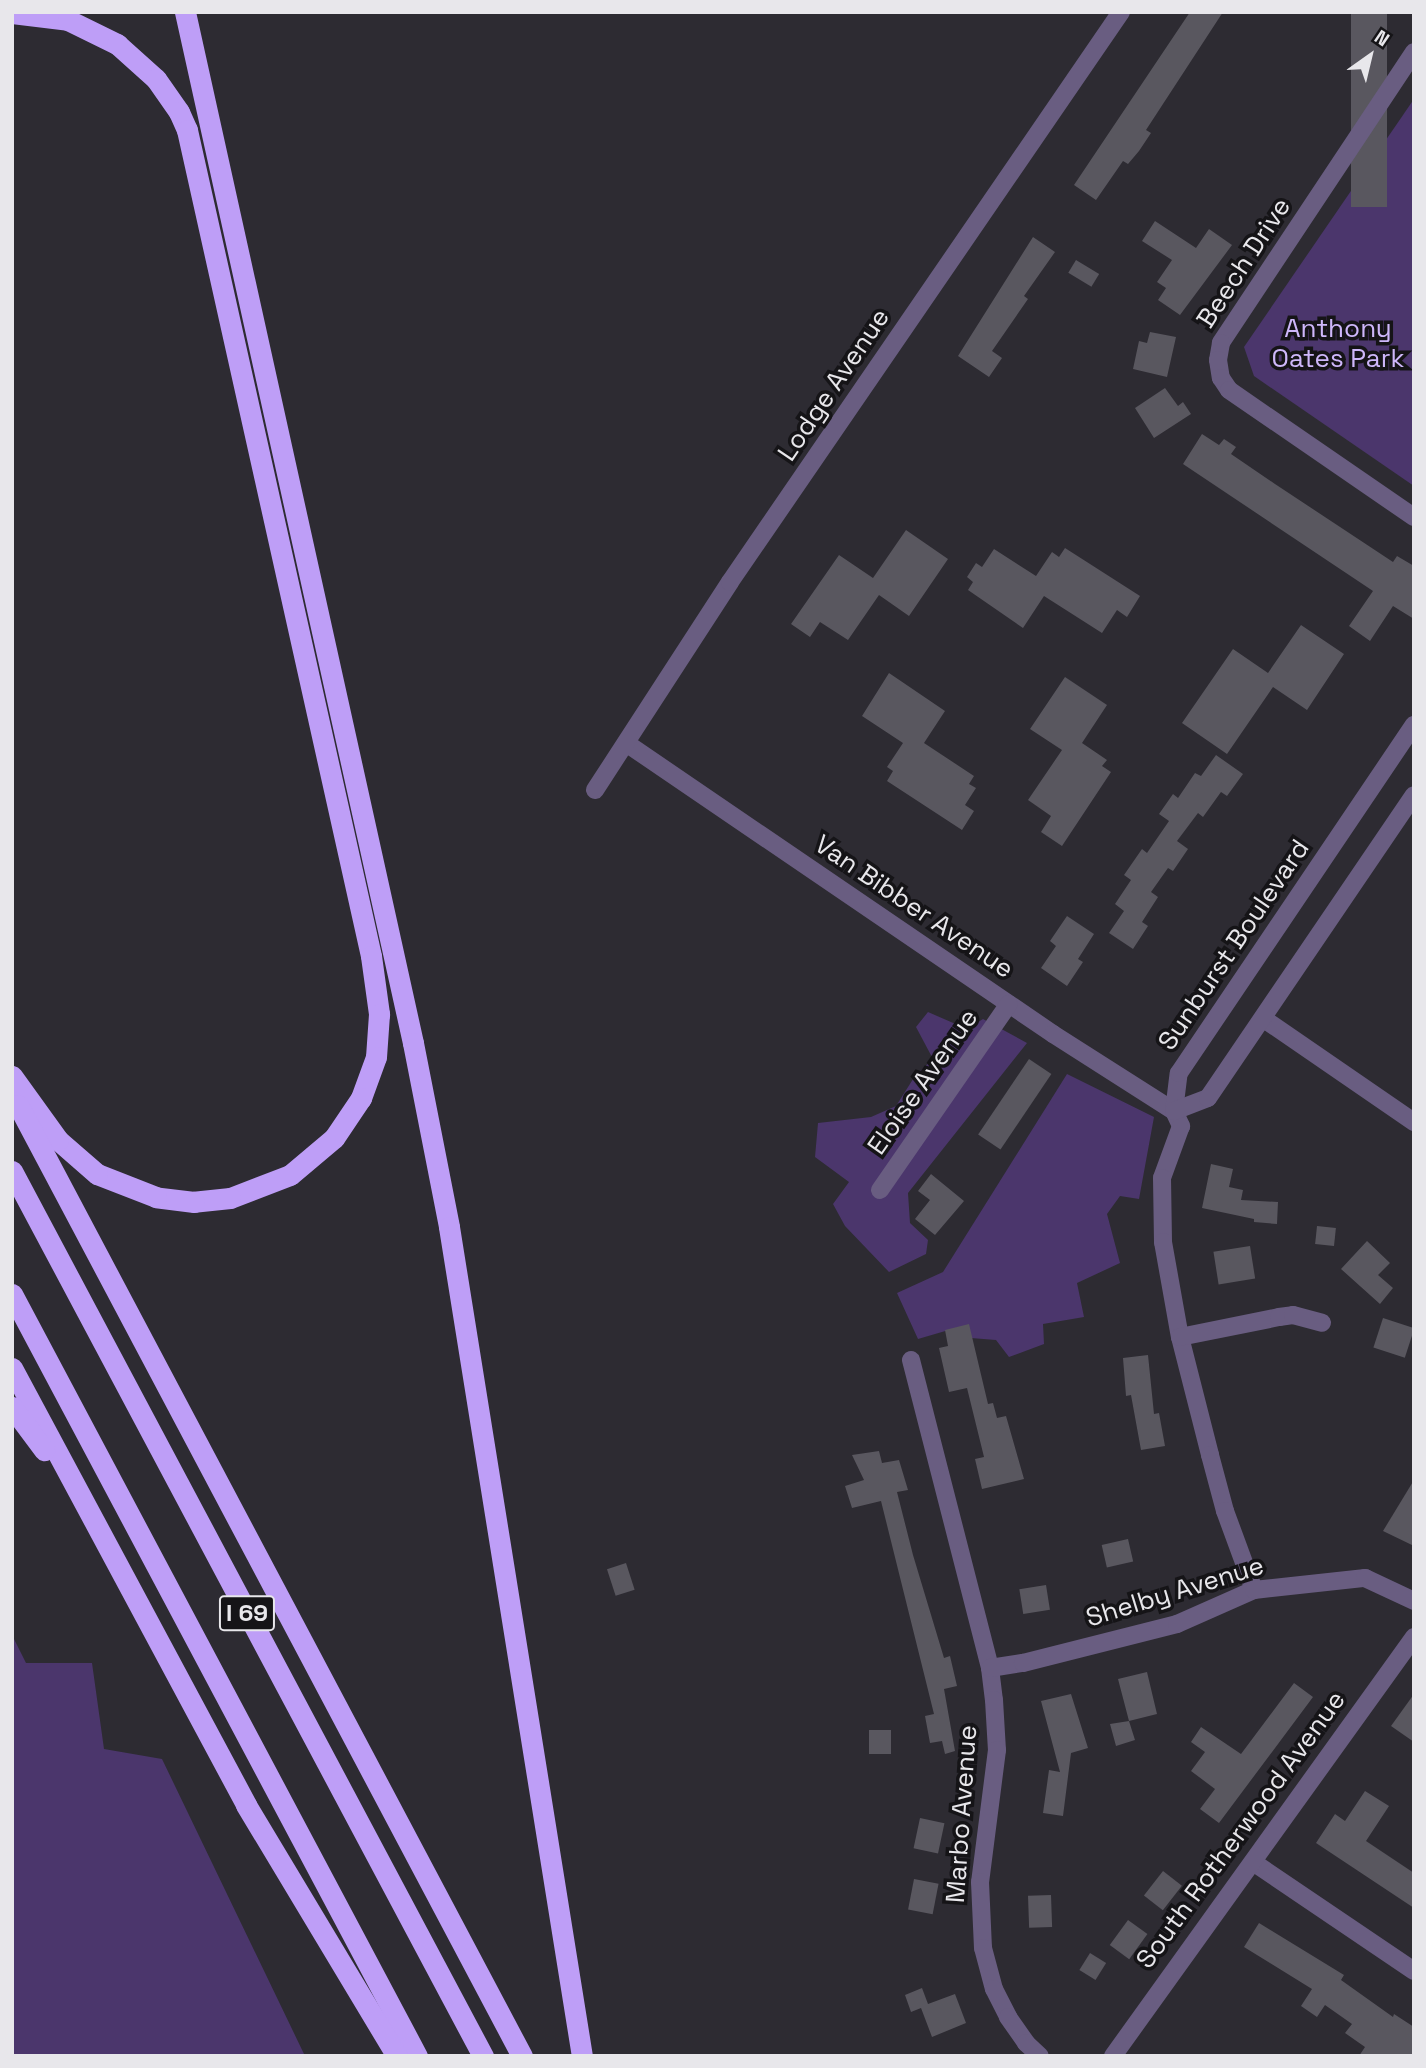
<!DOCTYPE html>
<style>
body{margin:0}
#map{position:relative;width:1426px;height:2068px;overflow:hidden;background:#2d2b32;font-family:"Space Grotesk",sans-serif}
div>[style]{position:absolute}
.green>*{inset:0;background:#4b366c}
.building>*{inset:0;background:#59575f;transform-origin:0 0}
.minor>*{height:18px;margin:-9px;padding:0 9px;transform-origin:9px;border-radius:9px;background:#695d81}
.highway>*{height:21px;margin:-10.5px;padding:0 10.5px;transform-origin:10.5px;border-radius:10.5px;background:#be9ef7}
span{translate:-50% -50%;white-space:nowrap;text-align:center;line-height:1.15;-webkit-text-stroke:7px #151417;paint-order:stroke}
.shield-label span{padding:2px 5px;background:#151417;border:2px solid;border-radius:5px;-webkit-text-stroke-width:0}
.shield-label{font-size:24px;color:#e8e7eb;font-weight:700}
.street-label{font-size:26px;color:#e8e7eb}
.park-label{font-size:26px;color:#ceb7fa}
.frame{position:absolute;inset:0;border:14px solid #e8e7eb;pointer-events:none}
.north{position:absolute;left:1335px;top:21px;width:70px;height:70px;-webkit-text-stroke:5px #151417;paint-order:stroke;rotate:34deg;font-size:19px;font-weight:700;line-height:28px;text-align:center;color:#e8e7eb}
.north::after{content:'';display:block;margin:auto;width:24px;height:32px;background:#e8e7eb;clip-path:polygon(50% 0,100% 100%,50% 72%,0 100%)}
</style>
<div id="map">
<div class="green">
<div style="clip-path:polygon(1414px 99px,1414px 486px,1254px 376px,1244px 347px)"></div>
<div style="clip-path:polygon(928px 1012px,967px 1029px,983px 1019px,1027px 1043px,908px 1193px,910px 1223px,928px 1240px,926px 1254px,889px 1272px,845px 1226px,833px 1204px,849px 1182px,815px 1157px,818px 1123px,871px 1117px,896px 1106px,915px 1076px,933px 1059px,916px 1027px)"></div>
<div style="clip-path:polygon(1067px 1074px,1154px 1117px,1139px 1199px,1120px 1196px,1107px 1214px,1120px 1263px,1077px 1283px,1084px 1317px,1043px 1324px,1044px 1344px,1009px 1357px,996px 1340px,971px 1338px,959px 1327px,918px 1339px,897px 1293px,943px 1272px)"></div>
<div style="clip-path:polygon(12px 1635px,26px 1663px,92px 1663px,104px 1749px,162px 1759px,305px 2056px,12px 2056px)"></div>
</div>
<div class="building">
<div style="clip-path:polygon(1190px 12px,1223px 12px,1146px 130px,1151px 133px,1139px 151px,1128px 164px,1123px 161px,1096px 200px,1074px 185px)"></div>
<div style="left:1351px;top:12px;width:36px;height:195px"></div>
<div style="clip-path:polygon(1155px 221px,1196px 248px,1209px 229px,1232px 245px,1180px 315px,1158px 300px,1166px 288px,1157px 282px,1172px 260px,1142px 241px)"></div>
<div style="clip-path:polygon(1033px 237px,1055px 252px,1024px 296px,1028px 299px,992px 351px,1002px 358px,989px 377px,958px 356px)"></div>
<div style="left:1076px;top:260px;width:27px;height:15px;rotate:31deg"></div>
<div style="clip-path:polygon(1150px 332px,1176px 337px,1167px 377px,1133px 369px,1139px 341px,1147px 343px)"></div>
<div style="clip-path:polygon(1165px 388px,1178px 406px,1183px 402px,1191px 414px,1154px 438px,1135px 408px)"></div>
<div style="clip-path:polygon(1202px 434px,1219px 445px,1224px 439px,1236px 447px,1231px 454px,1275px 484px,1393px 562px,1397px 556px,1414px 566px,1414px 619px,1393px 606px,1370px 641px,1349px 626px,1373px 591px,1183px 464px)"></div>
<div style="clip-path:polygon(906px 530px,948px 559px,909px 616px,879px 595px,848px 640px,820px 622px,810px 637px,791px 624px,839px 555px,873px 578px)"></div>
<div style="clip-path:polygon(1065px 548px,1140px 596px,1127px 617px,1117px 610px,1102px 633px,1044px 596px,1023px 628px,968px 590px,973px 582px,967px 577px,976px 563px,982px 567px,994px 549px,1036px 576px,1052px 552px,1059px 557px)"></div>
<div style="clip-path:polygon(1301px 625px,1344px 654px,1307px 710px,1273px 687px,1227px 754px,1182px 723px,1233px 649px,1268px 673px)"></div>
<div style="clip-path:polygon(889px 673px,945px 711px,924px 743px,974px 776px,969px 784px,976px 788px,965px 805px,974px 811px,962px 830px,887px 781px,893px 771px,887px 767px,903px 743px,862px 716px)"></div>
<div style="clip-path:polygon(1065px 677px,1107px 705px,1082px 743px,1107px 760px,1102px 766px,1111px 772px,1062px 846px,1041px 832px,1051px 816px,1028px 800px,1062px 750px,1030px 729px)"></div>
<div style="clip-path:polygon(1216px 755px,1243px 774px,1227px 796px,1221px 792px,1203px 817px,1198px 813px,1177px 841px,1188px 849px,1173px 871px,1168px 868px,1151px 892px,1158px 897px,1142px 922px,1148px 926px,1133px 949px,1109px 933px,1124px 911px,1115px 904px,1131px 880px,1124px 875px,1142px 849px,1147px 853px,1169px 821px,1159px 814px,1173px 794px,1178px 798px,1195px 773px,1201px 776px)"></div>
<div style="clip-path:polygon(1067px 916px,1094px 934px,1078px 959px,1083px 962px,1067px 986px,1041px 968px,1056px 946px,1050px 941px)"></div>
<div style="left:1029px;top:1059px;width:27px;height:91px;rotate:34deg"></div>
<div style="clip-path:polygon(1211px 1164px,1233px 1169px,1229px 1187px,1243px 1190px,1241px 1200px,1278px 1202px,1277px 1224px,1254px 1222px,1254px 1219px,1202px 1208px)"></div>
<div style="clip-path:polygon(931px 1174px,964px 1201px,935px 1235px,915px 1219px,930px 1200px,918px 1191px)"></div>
<div style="left:1317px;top:1226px;width:19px;height:18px;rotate:6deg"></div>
<div style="clip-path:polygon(1367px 1241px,1390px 1263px,1378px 1275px,1393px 1288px,1380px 1304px,1341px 1269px)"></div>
<div style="left:1250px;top:1246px;width:33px;height:37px;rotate:81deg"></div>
<div style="left:1383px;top:1318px;width:33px;height:31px;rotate:18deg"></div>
<div style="clip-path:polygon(969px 1324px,988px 1404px,993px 1403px,997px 1418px,1006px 1416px,1024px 1479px,982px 1489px,975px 1459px,984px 1457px,967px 1388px,949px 1392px,939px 1348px,948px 1346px,945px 1330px)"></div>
<div style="clip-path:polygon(1148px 1355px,1154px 1414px,1159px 1413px,1165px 1446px,1141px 1450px,1131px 1395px,1126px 1396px,1123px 1358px)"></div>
<div style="clip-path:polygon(879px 1451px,882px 1463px,899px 1460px,908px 1490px,897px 1492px,913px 1555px,944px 1658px,950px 1656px,957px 1686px,944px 1689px,955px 1751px,945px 1754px,942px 1741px,930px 1743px,925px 1716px,934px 1714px,881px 1501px,852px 1508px,845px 1486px,864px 1480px,852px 1455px)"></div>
<div style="clip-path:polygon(1414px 1480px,1414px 1546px,1383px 1531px)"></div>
<div style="left:1128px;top:1539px;width:23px;height:27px;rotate:77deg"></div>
<div style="left:626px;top:1563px;width:28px;height:20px;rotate:72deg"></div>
<div style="left:1046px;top:1585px;width:25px;height:27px;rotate:81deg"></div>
<div style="clip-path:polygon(1147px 1672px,1157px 1714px,1129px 1721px,1135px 1740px,1116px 1746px,1110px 1724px,1129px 1721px,1118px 1679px)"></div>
<div style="clip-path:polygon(1294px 1683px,1313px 1697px,1219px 1823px,1200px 1809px,1215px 1789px,1191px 1771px,1205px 1752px,1191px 1742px,1201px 1727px,1241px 1754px)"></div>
<div style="clip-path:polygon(1071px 1694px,1088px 1748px,1071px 1753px,1063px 1816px,1043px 1813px,1049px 1770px,1060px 1772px,1041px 1701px)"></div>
<div style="clip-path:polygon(1414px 1694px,1414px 1742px,1391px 1726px)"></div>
<div style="left:869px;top:1730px;width:22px;height:24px"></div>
<div style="clip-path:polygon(1365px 1791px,1389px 1806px,1366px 1841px,1414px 1873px,1414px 1908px,1316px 1843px,1335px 1814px,1345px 1821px)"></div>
<div style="left:920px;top:1818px;width:25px;height:31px;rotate:12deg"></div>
<div style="left:1163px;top:1871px;width:24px;height:31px;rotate:38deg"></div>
<div style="left:914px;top:1879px;width:25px;height:31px;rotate:11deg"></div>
<div style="left:1051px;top:1895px;width:32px;height:23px;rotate:88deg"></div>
<div style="left:1128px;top:1920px;width:24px;height:31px;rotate:36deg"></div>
<div style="clip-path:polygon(1259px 1923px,1344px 1975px,1341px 1980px,1393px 2017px,1394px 2014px,1414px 2027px,1414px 2056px,1359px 2056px,1365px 2047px,1345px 2033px,1352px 2024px,1325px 2005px,1317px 2017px,1301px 2006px,1312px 1989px,1244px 1947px)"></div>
<div style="left:1090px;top:1953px;width:19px;height:20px;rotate:32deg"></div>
<div style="clip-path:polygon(922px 1988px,928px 2004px,955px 1994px,966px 2023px,932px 2037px,921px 2008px,911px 2012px,905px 1995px)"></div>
</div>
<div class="minor">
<div style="left:1414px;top:52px;width:349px;rotate:123.6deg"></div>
<div style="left:1221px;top:343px;width:17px;rotate:100deg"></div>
<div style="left:1218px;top:360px;width:18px;rotate:81deg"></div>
<div style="left:1221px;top:378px;width:14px;rotate:56deg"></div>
<div style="left:1229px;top:390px;width:224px;rotate:34.5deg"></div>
<div style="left:626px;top:743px;width:517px;rotate:34.27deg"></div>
<div style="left:1053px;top:1034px;width:143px;rotate:32.5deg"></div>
<div style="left:595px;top:790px;width:248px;rotate:-57deg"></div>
<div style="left:730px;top:582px;width:691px;rotate:-55.55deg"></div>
<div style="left:1264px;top:1019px;width:182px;rotate:34.5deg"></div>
<div style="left:1174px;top:1111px;width:17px;rotate:65deg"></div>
<div style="left:1181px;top:1126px;width:55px;rotate:110.1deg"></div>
<div style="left:1162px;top:1178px;width:64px;rotate:89.1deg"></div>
<div style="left:1163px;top:1242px;width:97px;rotate:79.9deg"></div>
<div style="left:1180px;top:1337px;width:122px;rotate:75.7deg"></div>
<div style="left:1210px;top:1455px;width:58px;rotate:75deg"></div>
<div style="left:1225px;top:1511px;width:84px;rotate:69.8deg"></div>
<div style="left:1174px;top:1111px;width:38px;rotate:-83deg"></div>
<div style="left:1179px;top:1073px;width:420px;rotate:-56deg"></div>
<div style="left:1174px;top:1111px;width:36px;rotate:-21deg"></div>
<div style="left:1208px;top:1098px;width:366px;rotate:-55.8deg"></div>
<div style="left:880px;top:1190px;width:226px;rotate:-55.3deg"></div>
<div style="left:1180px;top:1337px;width:101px;rotate:-11.4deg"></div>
<div style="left:1279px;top:1317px;width:14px;rotate:-8deg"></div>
<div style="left:1293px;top:1315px;width:30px;rotate:15deg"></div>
<div style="left:911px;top:1360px;width:318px;rotate:75.6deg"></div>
<div style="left:990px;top:1668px;width:32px;rotate:83deg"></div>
<div style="left:994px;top:1700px;width:50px;rotate:86.6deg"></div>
<div style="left:997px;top:1750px;width:133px;rotate:97.3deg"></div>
<div style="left:980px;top:1882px;width:66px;rotate:87.4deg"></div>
<div style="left:983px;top:1948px;width:42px;rotate:75deg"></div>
<div style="left:994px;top:1989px;width:31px;rotate:63deg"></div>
<div style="left:1008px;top:2017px;width:32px;rotate:55deg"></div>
<div style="left:1026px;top:2043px;width:19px;rotate:43deg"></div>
<div style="left:990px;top:1668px;width:33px;rotate:-9deg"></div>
<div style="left:1023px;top:1663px;width:159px;rotate:-14.2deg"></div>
<div style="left:1177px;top:1624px;width:84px;rotate:-23.8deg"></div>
<div style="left:1254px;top:1590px;width:112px;rotate:-6.2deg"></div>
<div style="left:1365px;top:1578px;width:54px;rotate:25.1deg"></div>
<div style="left:1253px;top:1862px;width:194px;rotate:34.1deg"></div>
<div style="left:1113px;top:2056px;width:516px;rotate:-54.31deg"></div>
</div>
<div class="highway">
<div style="left:185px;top:12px;width:1056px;rotate:77.53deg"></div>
<div style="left:413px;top:1043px;width:187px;rotate:78.9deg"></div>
<div style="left:449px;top:1227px;width:840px;rotate:80.89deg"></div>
<div style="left:12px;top:13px;width:56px;rotate:7.1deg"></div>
<div style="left:68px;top:20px;width:55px;rotate:26.1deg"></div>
<div style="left:117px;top:44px;width:52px;rotate:41.9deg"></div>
<div style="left:156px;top:79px;width:40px;rotate:55.1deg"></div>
<div style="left:179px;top:112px;width:20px;rotate:66deg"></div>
<div style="left:187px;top:130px;width:846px;rotate:77.44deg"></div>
<div style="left:371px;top:956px;width:59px;rotate:82.1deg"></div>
<div style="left:379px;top:1014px;width:43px;rotate:94deg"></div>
<div style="left:376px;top:1057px;width:44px;rotate:110.1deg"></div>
<div style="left:361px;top:1098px;width:48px;rotate:124deg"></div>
<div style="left:334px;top:1138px;width:57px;rotate:139.9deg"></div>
<div style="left:290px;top:1175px;width:64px;rotate:159deg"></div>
<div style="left:230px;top:1198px;width:36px;rotate:174deg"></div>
<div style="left:194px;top:1202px;width:38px;rotate:-173deg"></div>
<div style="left:156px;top:1197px;width:63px;rotate:-158.7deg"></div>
<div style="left:97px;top:1174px;width:52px;rotate:-138.9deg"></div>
<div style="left:58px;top:1140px;width:79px;rotate:-125.7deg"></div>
<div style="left:18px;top:1105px;width:1076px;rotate:62.08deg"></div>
<div style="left:12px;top:1171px;width:1003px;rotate:61.98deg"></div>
<div style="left:12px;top:1294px;width:863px;rotate:62.01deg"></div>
<div style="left:12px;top:1368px;width:496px;rotate:61.8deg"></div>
<div style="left:246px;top:1805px;width:293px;rotate:59deg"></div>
<div style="left:12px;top:1407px;width:54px;rotate:53.3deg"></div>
</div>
<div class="shield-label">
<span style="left:247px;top:1613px">I 69</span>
</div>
<div class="street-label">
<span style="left:1244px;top:263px;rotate:-57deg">Beech Drive</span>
<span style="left:834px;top:385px;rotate:-56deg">Lodge Avenue</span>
<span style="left:914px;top:907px;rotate:34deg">Van Bibber Avenue</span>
<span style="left:1234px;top:945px;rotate:-56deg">Sunburst Boulevard</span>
<span style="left:923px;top:1082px;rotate:-55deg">Eloise Avenue</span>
<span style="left:1175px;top:1592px;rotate:-17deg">Shelby Avenue</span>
<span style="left:962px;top:1814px;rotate:-86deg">Marbo Avenue</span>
<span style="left:1241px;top:1830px;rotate:-54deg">South Rotherwood Avenue</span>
</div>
<div class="park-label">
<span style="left:1338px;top:344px">Anthony<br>Oates Park</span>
</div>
<div class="frame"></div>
<div class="north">N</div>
</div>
